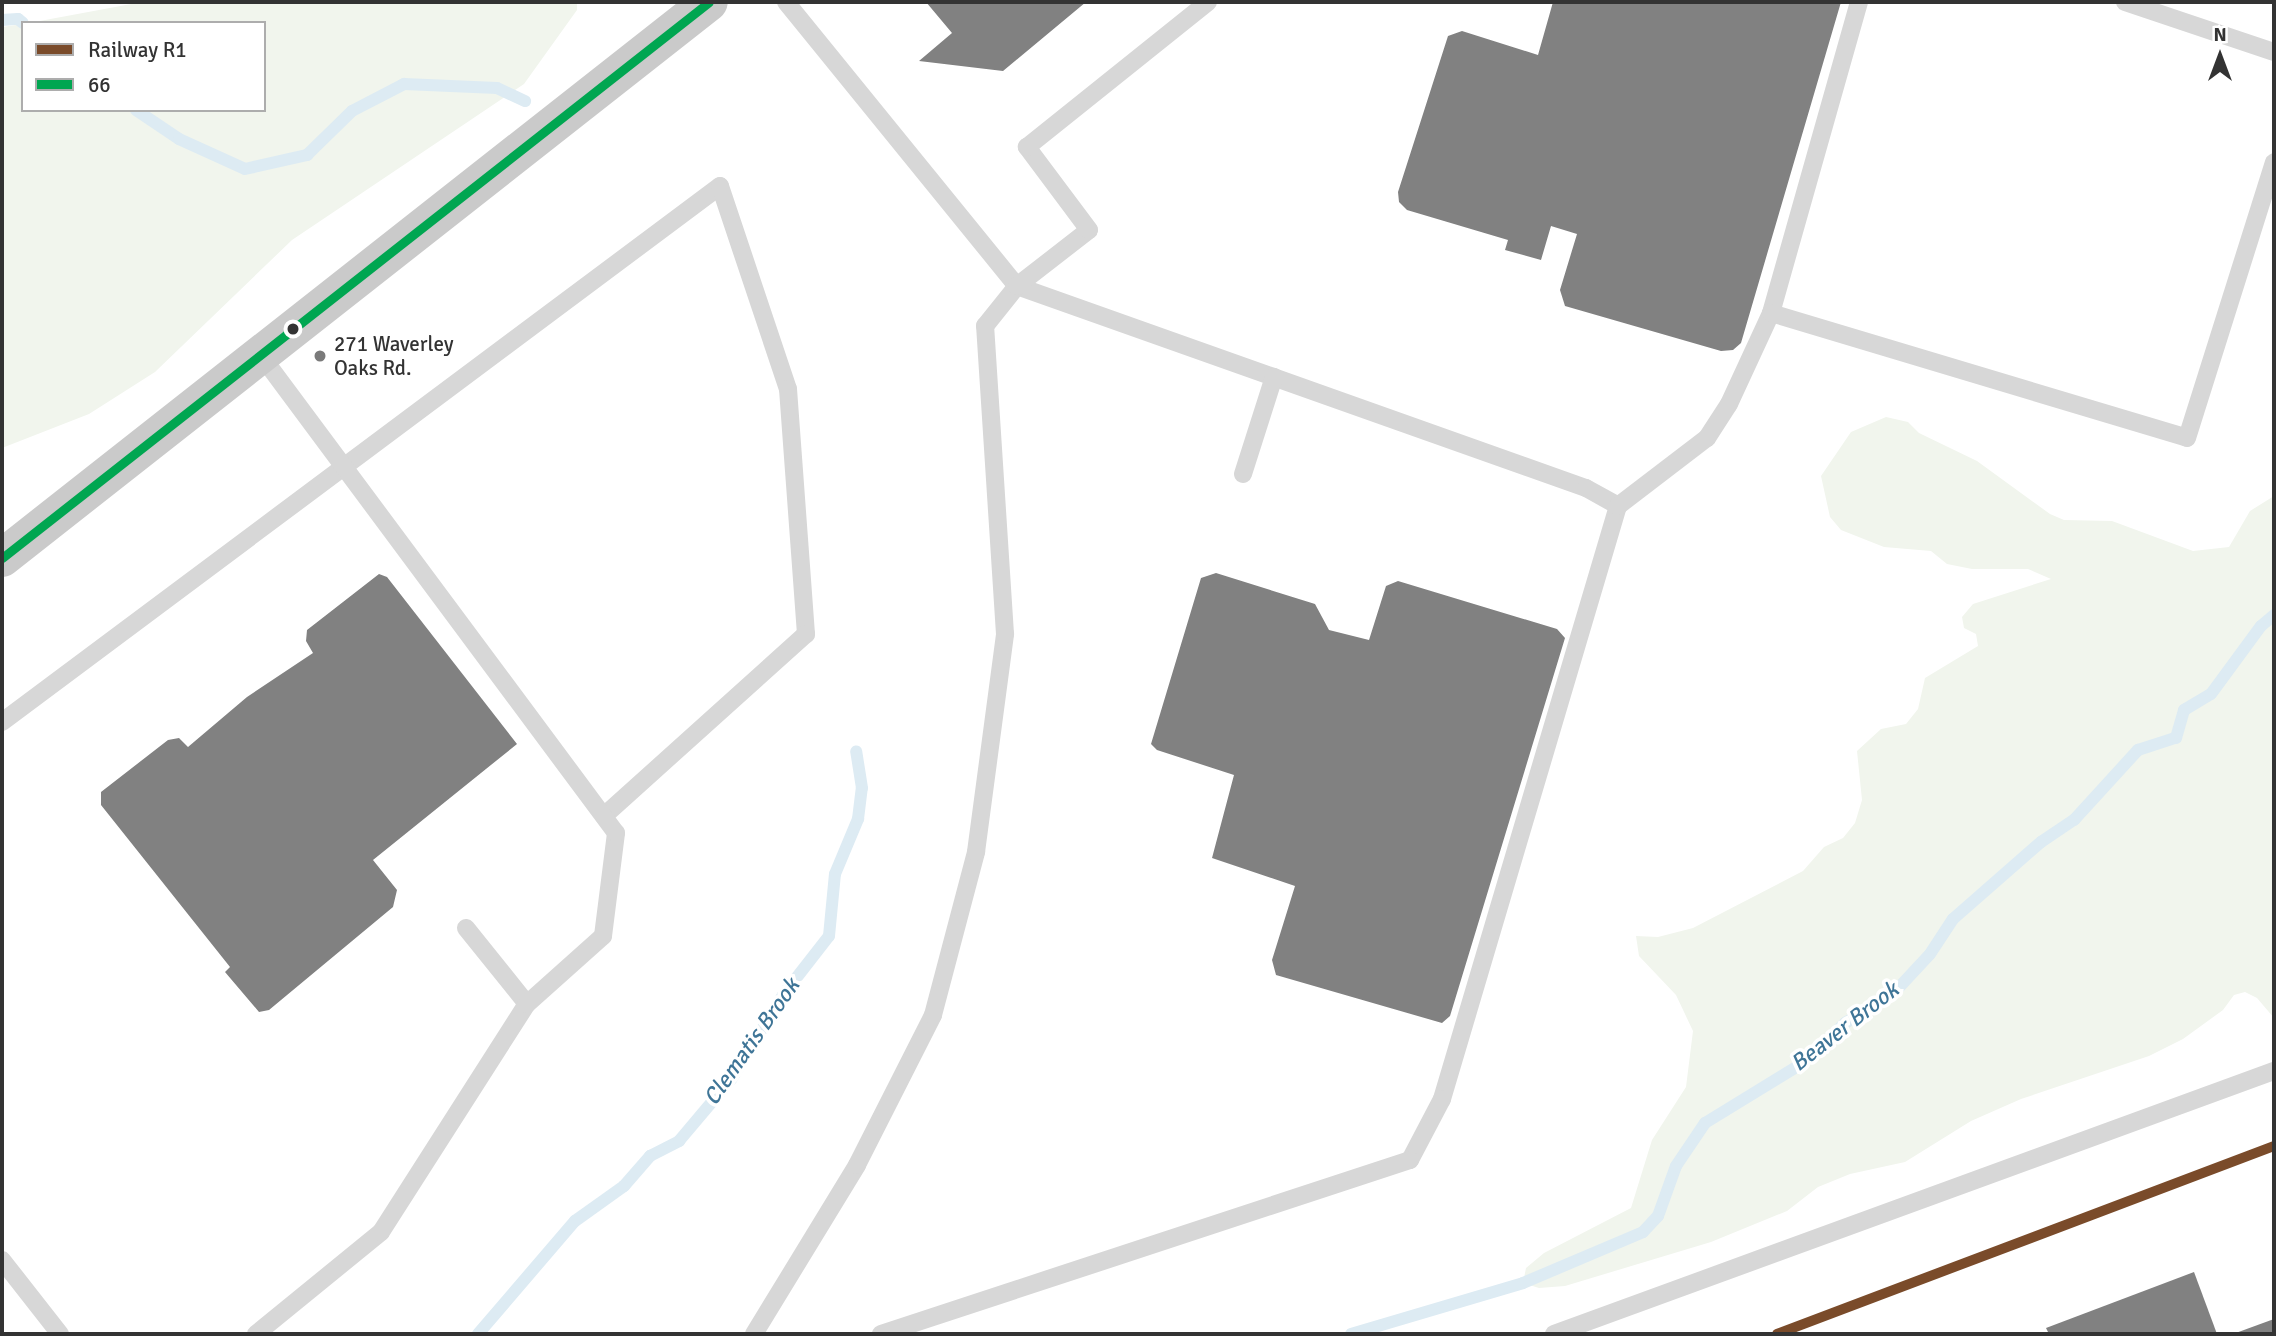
<!DOCTYPE html>
<style>
body{margin:0}
#map{position:relative;width:2276px;height:1336px;overflow:hidden;background:#fff;font-family:Signika,sans-serif}
div>[style]{position:absolute}
.green>*{inset:0;background:#f1f5ed}
.stream>*{height:12px;margin:-6px;padding:0 6px;transform-origin:6px;border-radius:6px;background:#ddebf3}
.building>*{inset:0;background:#818181}
.lane>*{height:18px;margin:-9px;padding:0 9px;transform-origin:9px;border-radius:9px;background:#d7d7d7}
.primary>*{height:38px;margin:-19px;padding:0 19px;transform-origin:19px;border-radius:19px;background:#cacaca}
.bus-1>*{height:9px;margin:-4.5px;padding:0 4.5px;transform-origin:4.5px;border-radius:4.5px;background:#00a651}
.rail-1>*{height:10px;margin:-5px;padding:0 5px;transform-origin:5px;border-radius:5px;background:#7a4b2a}
.dots>*{width:19px;height:19px;translate:-50% -50%;box-sizing:border-box;border:4px solid #fff;border-radius:50%}
span{translate:-50% -50%;white-space:nowrap;text-align:center;line-height:1.15;-webkit-text-stroke:7px #fff;paint-order:stroke}
.poi-label{font-size:21px;color:#333}
.left{translate:0 -50%;text-align:left}
.water-label{font-size:23px;color:#3f7597;font-style:italic}
.frame{position:absolute;inset:0;border:4px solid #333;pointer-events:none}
.legend{position:absolute;left:21px;top:21px;width:245px;height:91px;box-sizing:border-box;background:#fff;border:2px solid #adadad;margin:0;padding:9px 12px;list-style:none;font-size:21px;color:#333}
.legend li{display:flex;align-items:center;gap:14px;height:35px}
.legend b{width:35px;border:2px solid #adadad}
.north{position:absolute;left:2185px;top:21px;width:70px;height:70px;-webkit-text-stroke:5px #fff;paint-order:stroke;rotate:0deg;font-size:19px;font-weight:700;line-height:28px;text-align:center;color:#333}
.north::after{content:'';display:block;margin:auto;width:24px;height:32px;background:#333;clip-path:polygon(50% 0,100% 100%,50% 72%,0 100%)}
</style>
<div id="map">
<div class="green">
<div style="clip-path:polygon(142px 2px,577px 2px,577px 10px,524px 84px,292px 240px,155px 372px,89px 414px,2px 448px,2px 27px,23px 24px,23px 110px,264px 110px,264px 23px,29px 23px)"></div>
<div style="clip-path:polygon(1886px 417px,1908px 422px,1919px 433px,1977px 461px,2050px 514px,2064px 520px,2112px 521px,2193px 551px,2229px 547px,2250px 511px,2274px 496px,2274px 1018px,2257px 998px,2245px 992px,2234px 995px,2223px 1010px,2183px 1039px,2149px 1056px,2021px 1099px,1971px 1121px,1905px 1162px,1850px 1174px,1818px 1187px,1787px 1211px,1711px 1242px,1565px 1286px,1539px 1288px,1523px 1283px,1526px 1268px,1544px 1253px,1631px 1208px,1652px 1140px,1686px 1087px,1693px 1031px,1676px 995px,1639px 956px,1636px 936px,1658px 937px,1693px 928px,1803px 871px,1824px 847px,1843px 838px,1855px 823px,1862px 800px,1857px 751px,1881px 729px,1906px 724px,1918px 709px,1925px 678px,1978px 646px,1976px 634px,1964px 628px,1962px 617px,1973px 604px,2051px 579px,2028px 569px,1972px 569px,1947px 564px,1931px 551px,1884px 547px,1841px 530px,1830px 517px,1821px 476px,1851px 432px)"></div>
</div>
<div class="stream">
<div style="left:2px;top:20px;width:16px;rotate:-4deg"></div>
<div style="left:18px;top:19px;width:6px;rotate:39deg"></div>
<div style="left:136px;top:110px;width:52px;rotate:34deg"></div>
<div style="left:179px;top:139px;width:72px;rotate:24.4deg"></div>
<div style="left:245px;top:169px;width:64px;rotate:-12.7deg"></div>
<div style="left:307px;top:155px;width:63px;rotate:-44.4deg"></div>
<div style="left:352px;top:111px;width:59px;rotate:-27.4deg"></div>
<div style="left:404px;top:84px;width:93px;rotate:2.5deg"></div>
<div style="left:497px;top:88px;width:31px;rotate:25deg"></div>
<div style="left:478px;top:1334px;width:149px;rotate:-49.4deg"></div>
<div style="left:575px;top:1221px;width:60px;rotate:-35.5deg"></div>
<div style="left:624px;top:1186px;width:40px;rotate:-49deg"></div>
<div style="left:650px;top:1156px;width:33px;rotate:-27deg"></div>
<div style="left:679px;top:1141px;width:82px;rotate:-49.9deg"></div>
<div style="left:732px;top:1078px;width:97px;rotate:-58.4deg"></div>
<div style="left:783px;top:995px;width:75px;rotate:-52.1deg"></div>
<div style="left:829px;top:936px;width:62px;rotate:-84.5deg"></div>
<div style="left:835px;top:874px;width:60px;rotate:-67.3deg"></div>
<div style="left:858px;top:819px;width:31px;rotate:-83deg"></div>
<div style="left:862px;top:788px;width:37px;rotate:-99deg"></div>
<div style="left:1351px;top:1334px;width:179px;rotate:-16.5deg"></div>
<div style="left:1523px;top:1283px;width:130px;rotate:-23deg"></div>
<div style="left:1643px;top:1232px;width:22px;rotate:-47deg"></div>
<div style="left:1658px;top:1216px;width:53px;rotate:-70.2deg"></div>
<div style="left:1676px;top:1166px;width:52px;rotate:-56deg"></div>
<div style="left:1705px;top:1123px;width:115px;rotate:-31.5deg"></div>
<div style="left:1803px;top:1063px;width:58px;rotate:-43.6deg"></div>
<div style="left:1845px;top:1023px;width:53px;rotate:-30.4deg"></div>
<div style="left:1891px;top:996px;width:57px;rotate:-47.1deg"></div>
<div style="left:1930px;top:954px;width:42px;rotate:-56.7deg"></div>
<div style="left:1953px;top:919px;width:117px;rotate:-41.2deg"></div>
<div style="left:2041px;top:842px;width:40px;rotate:-34deg"></div>
<div style="left:2074px;top:820px;width:95px;rotate:-47.6deg"></div>
<div style="left:2138px;top:750px;width:40px;rotate:-18deg"></div>
<div style="left:2176px;top:738px;width:29px;rotate:-74deg"></div>
<div style="left:2184px;top:710px;width:31px;rotate:-31deg"></div>
<div style="left:2211px;top:694px;width:84px;rotate:-53.7deg"></div>
<div style="left:2261px;top:626px;width:17px;rotate:-40deg"></div>
</div>
<div class="building">
<div style="clip-path:polygon(926px 2px,1086px 2px,1003px 71px,919px 61px,952px 33px)"></div>
<div style="clip-path:polygon(1553px 2px,1841px 2px,1741px 343px,1733px 350px,1721px 351px,1565px 306px,1560px 290px,1577px 234px,1551px 226px,1541px 260px,1505px 250px,1508px 240px,1407px 210px,1399px 202px,1398px 192px,1448px 36px,1462px 31px,1538px 55px)"></div>
<div style="clip-path:polygon(1216px 573px,1315px 604px,1329px 630px,1369px 640px,1386px 586px,1398px 581px,1557px 629px,1565px 638px,1450px 1016px,1442px 1023px,1276px 975px,1272px 960px,1295px 886px,1212px 858px,1234px 775px,1157px 750px,1151px 744px,1201px 578px)"></div>
<div style="clip-path:polygon(379px 574px,387px 577px,517px 744px,373px 860px,397px 890px,393px 907px,269px 1010px,259px 1012px,225px 972px,230px 967px,101px 805px,101px 792px,168px 740px,179px 738px,188px 747px,247px 697px,313px 653px,306px 641px,307px 630px)"></div>
<div style="clip-path:polygon(2194px 1272px,2217px 1334px,2049px 1334px,2046px 1328px)"></div>
<div style="clip-path:polygon(2274px 1319px,2274px 1334px,2233px 1334px)"></div>
</div>
<div class="lane">
<div style="left:786px;top:2px;width:366px;rotate:50.9deg"></div>
<div style="left:1017px;top:286px;width:604px;rotate:19.55deg"></div>
<div style="left:1586px;top:488px;width:37px;rotate:29deg"></div>
<div style="left:1618px;top:506px;width:619px;rotate:106.53deg"></div>
<div style="left:1442px;top:1099px;width:69px;rotate:117.7deg"></div>
<div style="left:1410px;top:1160px;width:557px;rotate:161.79deg"></div>
<div style="left:2125px;top:2px;width:157px;rotate:18.6deg"></div>
<div style="left:1771px;top:313px;width:323px;rotate:-74.2deg"></div>
<div style="left:1243px;top:474px;width:102px;rotate:-72.3deg"></div>
<div style="left:1618px;top:506px;width:112px;rotate:-37.4deg"></div>
<div style="left:1707px;top:438px;width:40px;rotate:-57.1deg"></div>
<div style="left:1729px;top:404px;width:100px;rotate:-65.2deg"></div>
<div style="left:1771px;top:313px;width:434px;rotate:16.7deg"></div>
<div style="left:2187px;top:438px;width:289px;rotate:-72.5deg"></div>
<div style="left:2px;top:722px;width:896px;rotate:-36.74deg"></div>
<div style="left:720px;top:186px;width:214px;rotate:71.5deg"></div>
<div style="left:788px;top:389px;width:246px;rotate:85.8deg"></div>
<div style="left:806px;top:634px;width:272px;rotate:138deg"></div>
<div style="left:466px;top:928px;width:97px;rotate:51.2deg"></div>
<div style="left:2px;top:1260px;width:94px;rotate:51.9deg"></div>
<div style="left:256px;top:1334px;width:161px;rotate:-39.2deg"></div>
<div style="left:381px;top:1232px;width:271px;rotate:-57.4deg"></div>
<div style="left:527px;top:1004px;width:102px;rotate:-41.8deg"></div>
<div style="left:603px;top:936px;width:104px;rotate:-82.8deg"></div>
<div style="left:616px;top:833px;width:597px;rotate:-126.62deg"></div>
<div style="left:754px;top:1334px;width:198px;rotate:-58.6deg"></div>
<div style="left:857px;top:1165px;width:168px;rotate:-63.1deg"></div>
<div style="left:933px;top:1015px;width:169px;rotate:-75.2deg"></div>
<div style="left:976px;top:852px;width:220px;rotate:-82.4deg"></div>
<div style="left:1005px;top:634px;width:309px;rotate:-93.7deg"></div>
<div style="left:985px;top:326px;width:51px;rotate:-51.3deg"></div>
<div style="left:1017px;top:286px;width:91px;rotate:-37.9deg"></div>
<div style="left:1089px;top:230px;width:104px;rotate:-126.8deg"></div>
<div style="left:1027px;top:147px;width:232px;rotate:-38.7deg"></div>
<div style="left:1554px;top:1334px;width:767px;rotate:-20.07deg"></div>
</div>
<div class="primary">
<div style="left:2px;top:558px;width:899px;rotate:-38.18deg"></div>
</div>
<div class="bus-1">
<div style="left:2px;top:558px;width:899px;rotate:-38.18deg"></div>
</div>
<div class="rail-1">
<div style="left:1777px;top:1334px;width:531px;rotate:-20.72deg"></div>
</div>
<div class="dots">
<div style="left:293px;top:329px;background:#333"></div>
<div style="left:320px;top:356px;background:#7a7a7a"></div>
</div>
<div class="poi-label">
<span class="left" style="left:334px;top:356px">271 Waverley<br>Oaks Rd.</span>
</div>
<div class="water-label">
<span style="left:1845px;top:1027px;rotate:-38deg">Beaver Brook</span>
<span style="left:752px;top:1042px;rotate:-55deg">Clematis Brook</span>
</div>
<div class="frame"></div>
<ul class="legend">
<li><b style="height:9px;background:#7a4b2a"></b>Railway R1</li>
<li><b style="height:9px;background:#00a651"></b>66</li>
</ul>
<div class="north">N</div>
</div>
